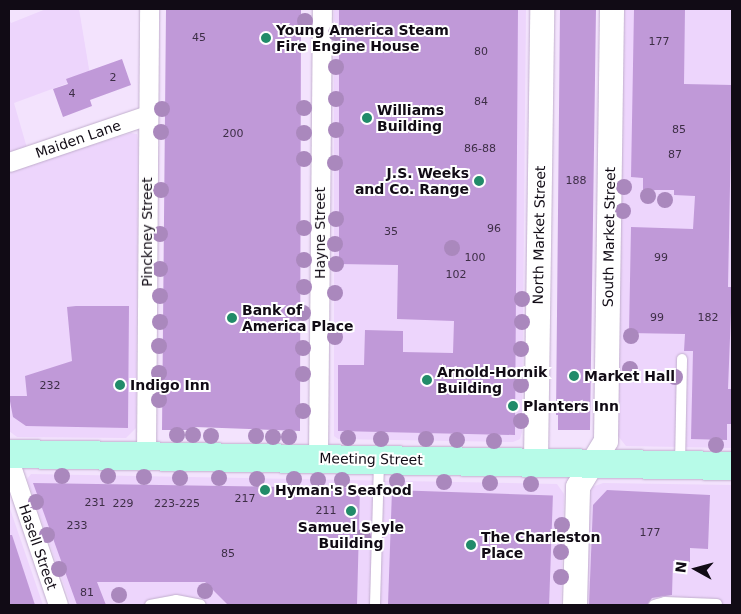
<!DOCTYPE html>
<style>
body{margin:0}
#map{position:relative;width:741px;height:614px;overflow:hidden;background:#f3e3fd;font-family:"DejaVu Sans",sans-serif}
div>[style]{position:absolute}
.built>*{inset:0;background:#edd5fc}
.building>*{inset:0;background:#c099d8;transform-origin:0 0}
.roads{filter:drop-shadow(0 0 1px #c1aecd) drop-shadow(0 0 1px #c1aecd)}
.service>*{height:10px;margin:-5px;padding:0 5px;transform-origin:5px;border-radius:5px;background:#fff}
.minor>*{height:19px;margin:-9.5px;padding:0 9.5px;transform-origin:9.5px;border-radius:9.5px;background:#fff}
.tertiary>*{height:24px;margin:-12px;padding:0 12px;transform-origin:12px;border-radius:12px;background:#fff}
.secondary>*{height:28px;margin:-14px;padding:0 14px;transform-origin:14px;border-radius:14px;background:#b7fbe8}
.trees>*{width:16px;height:16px;margin:-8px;border-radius:50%;background:#aa88bd}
.dots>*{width:14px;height:14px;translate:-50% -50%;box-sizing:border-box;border:2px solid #fff;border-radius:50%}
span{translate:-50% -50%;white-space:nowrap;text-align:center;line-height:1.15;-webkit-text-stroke:4px #fff;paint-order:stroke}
.number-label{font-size:11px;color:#3d2e46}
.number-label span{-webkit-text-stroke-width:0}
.poi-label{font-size:14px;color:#110b15;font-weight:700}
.left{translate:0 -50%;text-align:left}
.right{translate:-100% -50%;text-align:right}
.street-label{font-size:14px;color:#110b15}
.frame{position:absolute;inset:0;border:10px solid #110b15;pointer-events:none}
.north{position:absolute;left:671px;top:544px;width:50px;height:50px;-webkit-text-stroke:4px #fff;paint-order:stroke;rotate:277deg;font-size:14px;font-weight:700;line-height:20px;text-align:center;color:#110b15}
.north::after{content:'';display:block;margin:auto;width:18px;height:22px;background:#110b15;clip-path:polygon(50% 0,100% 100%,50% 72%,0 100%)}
</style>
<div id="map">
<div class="built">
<div style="clip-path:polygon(46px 9px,79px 9px,90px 75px,14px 103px,27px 148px,9px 155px,9px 19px,11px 23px)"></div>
<div style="clip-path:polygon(334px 9px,526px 9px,522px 432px,520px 439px,513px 442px,338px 439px,334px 436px)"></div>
<div style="clip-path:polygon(623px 9px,732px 9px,732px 448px,626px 446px,618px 436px)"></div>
<div style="clip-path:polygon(131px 133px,137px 134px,138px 142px,136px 428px,126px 438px,17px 437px,9px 431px,9px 171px)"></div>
<div style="clip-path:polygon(31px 474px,557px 484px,564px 494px,561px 605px,71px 605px,27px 479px)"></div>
<div style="clip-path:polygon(603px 483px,732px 485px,732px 605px,582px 605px,587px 489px)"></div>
<div style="clip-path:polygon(9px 506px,43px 605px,9px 605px)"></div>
</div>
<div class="building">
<div style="clip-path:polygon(166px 9px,301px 9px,300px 431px,195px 427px,195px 430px,162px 430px)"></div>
<div style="clip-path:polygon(339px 9px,518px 9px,515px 435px,338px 431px,338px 365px,364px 365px,365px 330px,403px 331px,403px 352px,453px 353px,454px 321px,397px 319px,398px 265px,339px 264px)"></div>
<div style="clip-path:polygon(560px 9px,596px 9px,590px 430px,558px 430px,558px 415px,556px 415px)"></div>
<div style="clip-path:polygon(634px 9px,685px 9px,684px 84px,732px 85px,728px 287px,732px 287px,728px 389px,732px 389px,732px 424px,727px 424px,727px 440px,691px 439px,693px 351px,684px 351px,685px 334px,629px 333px,631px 227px,693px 229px,695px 196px,674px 195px,674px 190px,643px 190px,643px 178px,631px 177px)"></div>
<div style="clip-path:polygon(122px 59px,131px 85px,90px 100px,92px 106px,63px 117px,53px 89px,68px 84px,66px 79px)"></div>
<div style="clip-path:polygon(76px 306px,129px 306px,128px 428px,26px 426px,13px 417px,9px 396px,27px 396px,25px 376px,72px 361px,67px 307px)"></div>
<div style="clip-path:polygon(33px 483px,360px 488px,357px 605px,228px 605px,205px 582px,97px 582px,106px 605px,77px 605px)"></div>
<div style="left:392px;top:490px;width:161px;height:115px;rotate:2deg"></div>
<div style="clip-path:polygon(607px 490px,710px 495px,708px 549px,690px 548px,690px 562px,673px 561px,672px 595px,652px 598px,647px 605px,589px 605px,593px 505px)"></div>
<div style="clip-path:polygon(9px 535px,12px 535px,35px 605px,9px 605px)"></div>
</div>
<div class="roads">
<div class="service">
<div style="left:680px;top:465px;width:106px;rotate:-88.9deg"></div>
<div style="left:150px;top:605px;width:26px;rotate:-11deg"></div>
<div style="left:176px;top:600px;width:25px;rotate:11deg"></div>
<div style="left:375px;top:605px;width:144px;rotate:-88.4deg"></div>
<div style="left:654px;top:605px;width:11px;rotate:-15deg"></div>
<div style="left:665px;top:602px;width:52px;rotate:2.2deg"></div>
</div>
<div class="minor">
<div style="left:9px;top:162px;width:147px;rotate:-18.7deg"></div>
<div style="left:146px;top:455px;width:446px;rotate:-89.6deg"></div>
<div style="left:318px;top:458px;width:449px;rotate:-89.5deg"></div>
<div style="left:9px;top:460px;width:153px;rotate:71.3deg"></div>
</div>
<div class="tertiary">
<div style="left:536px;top:461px;width:452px;rotate:-89.2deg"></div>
<div style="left:575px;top:605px;width:118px;rotate:-88.5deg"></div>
<div style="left:578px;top:487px;width:54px;rotate:-58.7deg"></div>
<div style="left:606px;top:441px;width:432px;rotate:-89.2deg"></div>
</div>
<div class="secondary">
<div style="left:9px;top:454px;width:723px;rotate:0.95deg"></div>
</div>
</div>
<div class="trees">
<div style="left:305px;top:21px"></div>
<div style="left:336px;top:33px"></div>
<div style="left:336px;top:67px"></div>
<div style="left:336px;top:99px"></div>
<div style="left:304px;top:108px"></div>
<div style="left:162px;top:109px"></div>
<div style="left:336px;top:130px"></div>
<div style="left:161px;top:132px"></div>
<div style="left:304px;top:133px"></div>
<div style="left:304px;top:159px"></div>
<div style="left:335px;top:163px"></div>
<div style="left:624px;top:187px"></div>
<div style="left:161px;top:190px"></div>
<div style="left:648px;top:196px"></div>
<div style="left:665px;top:200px"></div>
<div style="left:623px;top:211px"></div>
<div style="left:336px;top:219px"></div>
<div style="left:304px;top:228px"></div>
<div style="left:160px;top:234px"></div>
<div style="left:335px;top:244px"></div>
<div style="left:452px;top:248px"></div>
<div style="left:304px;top:260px"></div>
<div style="left:336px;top:264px"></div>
<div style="left:160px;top:269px"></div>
<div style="left:304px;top:287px"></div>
<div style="left:335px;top:293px"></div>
<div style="left:160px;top:296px"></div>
<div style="left:522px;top:299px"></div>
<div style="left:303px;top:313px"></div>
<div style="left:160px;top:322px"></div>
<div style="left:522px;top:322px"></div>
<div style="left:631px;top:336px"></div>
<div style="left:335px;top:337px"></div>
<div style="left:159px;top:346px"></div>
<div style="left:303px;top:348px"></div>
<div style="left:521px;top:349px"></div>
<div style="left:630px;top:369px"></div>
<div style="left:159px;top:373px"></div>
<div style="left:303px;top:374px"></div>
<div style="left:675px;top:377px"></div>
<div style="left:521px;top:385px"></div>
<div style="left:159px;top:400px"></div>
<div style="left:303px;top:411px"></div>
<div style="left:521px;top:421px"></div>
<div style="left:177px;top:435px"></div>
<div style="left:193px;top:435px"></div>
<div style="left:211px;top:436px"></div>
<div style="left:256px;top:436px"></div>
<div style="left:273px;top:437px"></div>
<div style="left:289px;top:437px"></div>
<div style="left:348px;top:438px"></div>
<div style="left:381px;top:439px"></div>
<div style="left:426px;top:439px"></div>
<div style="left:457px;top:440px"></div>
<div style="left:494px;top:441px"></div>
<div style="left:716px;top:445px"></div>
<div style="left:62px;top:476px"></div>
<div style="left:108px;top:476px"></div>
<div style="left:144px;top:477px"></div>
<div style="left:180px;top:478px"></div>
<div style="left:219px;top:478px"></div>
<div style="left:257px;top:479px"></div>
<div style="left:294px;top:479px"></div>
<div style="left:318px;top:480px"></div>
<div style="left:342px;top:480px"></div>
<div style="left:397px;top:481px"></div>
<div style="left:444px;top:482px"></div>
<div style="left:490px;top:483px"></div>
<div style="left:531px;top:484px"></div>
<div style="left:36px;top:502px"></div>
<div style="left:562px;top:525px"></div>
<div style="left:47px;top:535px"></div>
<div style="left:363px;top:537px"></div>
<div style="left:561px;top:552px"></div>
<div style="left:59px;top:569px"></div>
<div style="left:561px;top:577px"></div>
<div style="left:205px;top:591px"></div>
<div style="left:119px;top:595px"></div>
</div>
<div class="dots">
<div style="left:266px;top:38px;background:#218b69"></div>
<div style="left:367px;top:118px;background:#218b69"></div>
<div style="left:479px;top:181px;background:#218b69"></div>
<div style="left:232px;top:318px;background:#218b69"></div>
<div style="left:574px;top:376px;background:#218b69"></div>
<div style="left:427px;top:380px;background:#218b69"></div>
<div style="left:120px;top:385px;background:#218b69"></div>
<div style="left:513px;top:406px;background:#218b69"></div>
<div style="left:265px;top:490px;background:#218b69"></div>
<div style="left:351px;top:511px;background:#218b69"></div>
<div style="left:471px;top:545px;background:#218b69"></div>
</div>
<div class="number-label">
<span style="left:199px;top:38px">45</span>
<span style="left:659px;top:42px">177</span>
<span style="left:481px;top:52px">80</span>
<span style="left:113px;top:78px">2</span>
<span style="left:72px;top:94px">4</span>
<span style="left:481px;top:102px">84</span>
<span style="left:679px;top:130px">85</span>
<span style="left:233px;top:134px">200</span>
<span style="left:480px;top:149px">86-88</span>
<span style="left:675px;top:155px">87</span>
<span style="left:576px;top:181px">188</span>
<span style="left:494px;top:229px">96</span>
<span style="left:391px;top:232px">35</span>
<span style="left:475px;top:258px">100</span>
<span style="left:661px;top:258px">99</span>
<span style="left:456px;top:275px">102</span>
<span style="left:657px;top:318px">99</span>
<span style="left:708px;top:318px">182</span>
<span style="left:50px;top:386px">232</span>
<span style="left:245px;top:499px">217</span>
<span style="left:95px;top:503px">231</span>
<span style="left:123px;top:504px">229</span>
<span style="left:177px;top:504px">223-225</span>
<span style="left:326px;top:511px">211</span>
<span style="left:77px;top:526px">233</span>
<span style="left:650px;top:533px">177</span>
<span style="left:228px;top:554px">85</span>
<span style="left:87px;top:593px">81</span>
</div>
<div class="poi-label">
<span class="left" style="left:276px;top:38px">Young America Steam<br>Fire Engine House</span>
<span class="left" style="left:377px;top:118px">Williams<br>Building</span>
<span class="right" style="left:469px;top:181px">J.S. Weeks<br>and Co. Range</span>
<span class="left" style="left:242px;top:318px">Bank of<br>America Place</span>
<span class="left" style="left:437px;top:380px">Arnold-Hornik<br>Building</span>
<span class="left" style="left:584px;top:376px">Market Hall</span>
<span class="left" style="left:130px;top:385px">Indigo Inn</span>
<span class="left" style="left:523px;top:406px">Planters Inn</span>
<span class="left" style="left:275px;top:490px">Hyman's Seafood</span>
<span style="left:351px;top:535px">Samuel Seyle<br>Building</span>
<span class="left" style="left:481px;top:545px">The Charleston<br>Place</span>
</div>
<div class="street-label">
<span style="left:78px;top:139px;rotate:-19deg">Maiden Lane</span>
<span style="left:147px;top:232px;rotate:-90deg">Pinckney Street</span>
<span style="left:320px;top:233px;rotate:-90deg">Hayne Street</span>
<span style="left:539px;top:235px;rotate:-89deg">North Market Street</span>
<span style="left:609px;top:237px;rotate:-89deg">South Market Street</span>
<span style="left:371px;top:459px;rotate:1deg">Meeting Street</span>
<span style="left:38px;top:547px;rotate:71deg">Hasell Street</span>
</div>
<div class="frame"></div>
<div class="north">N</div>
</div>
